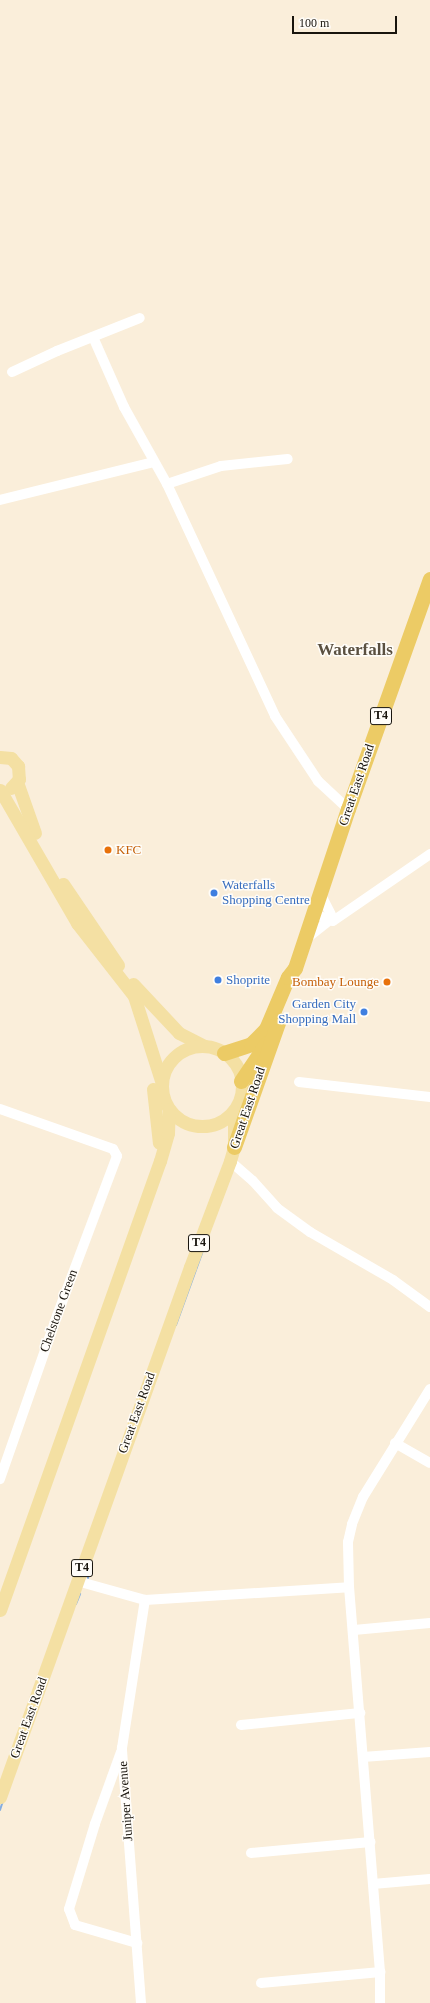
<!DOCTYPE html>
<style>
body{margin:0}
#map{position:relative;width:430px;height:2003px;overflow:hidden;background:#faeeda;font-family:Georgia,serif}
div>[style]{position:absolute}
.stream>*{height:2px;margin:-1px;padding:0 1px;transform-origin:1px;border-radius:1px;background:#83ade0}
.minor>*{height:10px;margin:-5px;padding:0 5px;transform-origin:5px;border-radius:5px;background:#fff}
.major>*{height:13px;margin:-6.5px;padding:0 6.5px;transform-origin:6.5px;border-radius:6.5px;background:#f4e0a3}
.major>.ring{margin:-6.5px;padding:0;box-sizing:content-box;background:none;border:13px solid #f4e0a3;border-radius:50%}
.highway>*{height:15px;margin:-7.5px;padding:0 7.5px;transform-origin:7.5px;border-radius:7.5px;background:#eccb65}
.dots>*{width:11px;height:11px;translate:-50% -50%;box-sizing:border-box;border:2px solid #fffdf9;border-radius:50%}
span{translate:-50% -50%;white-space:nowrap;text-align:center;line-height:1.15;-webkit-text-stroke:3px #fffdf9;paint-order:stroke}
.shield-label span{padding:1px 3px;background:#fffdf9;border:1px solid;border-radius:3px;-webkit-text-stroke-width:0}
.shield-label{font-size:12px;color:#18140d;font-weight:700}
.street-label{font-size:13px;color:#18140d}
.food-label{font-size:13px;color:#c56008}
.left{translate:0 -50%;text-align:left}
.right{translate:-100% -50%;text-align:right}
.shop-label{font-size:13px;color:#366cbe}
.district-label{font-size:17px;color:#5a5040;font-weight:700}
.scale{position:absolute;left:292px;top:16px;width:105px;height:18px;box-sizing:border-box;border:2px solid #18140d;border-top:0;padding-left:5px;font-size:12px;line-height:14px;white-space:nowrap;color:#18140d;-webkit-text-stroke:3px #fffdf9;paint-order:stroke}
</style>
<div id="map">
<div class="stream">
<div style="left:176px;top:1325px;width:77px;rotate:-70.1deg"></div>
<div style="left:88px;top:1578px;width:10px;rotate:-90deg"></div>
<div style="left:76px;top:1604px;width:11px;rotate:-68deg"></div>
<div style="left:0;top:1810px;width:9px;rotate:-72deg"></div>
</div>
<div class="minor">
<div style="left:93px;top:337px;width:77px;rotate:66.1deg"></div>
<div style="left:124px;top:407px;width:88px;rotate:60.8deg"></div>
<div style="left:167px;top:484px;width:256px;rotate:65deg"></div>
<div style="left:275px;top:716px;width:78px;rotate:56.5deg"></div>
<div style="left:318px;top:781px;width:41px;rotate:43deg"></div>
<div style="left:12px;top:372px;width:50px;rotate:-25deg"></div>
<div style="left:57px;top:351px;width:89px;rotate:-21.7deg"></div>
<div style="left:167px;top:484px;width:57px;rotate:-18.4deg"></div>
<div style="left:221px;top:466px;width:67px;rotate:-6deg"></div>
<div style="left:0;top:500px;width:158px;rotate:-13.9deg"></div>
<div style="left:321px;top:895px;width:22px;rotate:63deg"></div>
<div style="left:314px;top:914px;width:20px;rotate:20deg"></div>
<div style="left:333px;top:921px;width:118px;rotate:-34.6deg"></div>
<div style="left:307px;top:938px;width:29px;rotate:-38deg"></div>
<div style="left:299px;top:1082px;width:132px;rotate:6.5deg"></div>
<div style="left:0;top:1109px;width:120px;rotate:19.5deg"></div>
<div style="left:113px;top:1149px;width:8px;rotate:60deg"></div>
<div style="left:117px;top:1156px;width:171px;rotate:110.6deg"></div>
<div style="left:57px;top:1316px;width:173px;rotate:109.3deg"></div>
<div style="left:230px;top:1161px;width:30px;rotate:41deg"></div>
<div style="left:253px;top:1181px;width:36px;rotate:48deg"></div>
<div style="left:277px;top:1208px;width:41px;rotate:36deg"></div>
<div style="left:310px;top:1232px;width:96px;rotate:30deg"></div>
<div style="left:393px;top:1280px;width:46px;rotate:36.1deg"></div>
<div style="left:395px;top:1443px;width:40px;rotate:29.7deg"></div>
<div style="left:77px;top:1581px;width:71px;rotate:15.6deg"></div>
<div style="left:145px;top:1600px;width:204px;rotate:-3.6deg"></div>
<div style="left:354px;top:1630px;width:76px;rotate:-5.3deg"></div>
<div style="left:241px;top:1725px;width:120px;rotate:-5.8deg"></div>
<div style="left:121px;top:1752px;width:77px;rotate:109.9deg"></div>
<div style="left:95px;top:1824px;width:89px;rotate:107deg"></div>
<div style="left:69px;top:1909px;width:17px;rotate:69deg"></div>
<div style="left:75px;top:1925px;width:65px;rotate:16.2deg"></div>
<div style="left:363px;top:1757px;width:67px;rotate:-4.3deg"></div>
<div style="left:251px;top:1853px;width:120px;rotate:-5.3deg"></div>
<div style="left:373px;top:1884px;width:57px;rotate:-5deg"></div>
<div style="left:261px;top:1983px;width:120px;rotate:-5.3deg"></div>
<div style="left:141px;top:2003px;width:256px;rotate:-94.3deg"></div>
<div style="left:122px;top:1748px;width:150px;rotate:-81.2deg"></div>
<div style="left:380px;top:2003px;width:31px;rotate:-90deg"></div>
<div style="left:380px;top:1972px;width:386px;rotate:-94.6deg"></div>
<div style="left:349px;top:1587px;width:45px;rotate:-91.3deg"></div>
<div style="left:348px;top:1542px;width:18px;rotate:-77deg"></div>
<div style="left:352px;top:1524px;width:29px;rotate:-68deg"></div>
<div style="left:363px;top:1497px;width:127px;rotate:-58.2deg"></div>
</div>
<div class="major">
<div style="left:0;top:757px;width:11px;rotate:5deg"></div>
<div style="left:11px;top:758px;width:11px;rotate:49deg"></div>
<div style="left:18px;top:766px;width:13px;rotate:86deg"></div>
<div style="left:19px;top:779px;width:12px;rotate:132deg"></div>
<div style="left:17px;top:782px;width:54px;rotate:70.6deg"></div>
<div style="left:0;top:790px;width:154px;rotate:59.9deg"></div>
<div style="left:77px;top:923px;width:93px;rotate:52deg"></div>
<div style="left:134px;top:996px;width:92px;rotate:72.3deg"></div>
<div style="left:63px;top:884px;width:98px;rotate:55.8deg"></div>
<div style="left:133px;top:984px;width:67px;rotate:46.8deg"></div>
<div style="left:179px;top:1033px;width:28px;rotate:27deg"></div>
<div class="ring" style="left:162px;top:1046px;width:67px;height:67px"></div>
<div style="left:153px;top:1089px;width:54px;rotate:83.7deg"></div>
<div style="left:0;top:1610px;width:477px;rotate:-70.4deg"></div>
<div style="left:160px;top:1161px;width:29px;rotate:-74deg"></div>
<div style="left:168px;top:1133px;width:24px;rotate:-88deg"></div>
<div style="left:0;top:1797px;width:563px;rotate:-70.28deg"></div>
<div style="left:190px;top:1267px;width:113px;rotate:-69.3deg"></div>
<div style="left:230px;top:1161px;width:15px;rotate:-74deg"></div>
<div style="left:234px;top:1147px;width:35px;rotate:-90deg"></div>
</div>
<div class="highway">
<div style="left:224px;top:1053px;width:28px;rotate:-18deg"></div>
<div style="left:251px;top:1044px;width:21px;rotate:-45deg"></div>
<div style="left:266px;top:1029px;width:56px;rotate:-67.1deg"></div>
<div style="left:288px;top:977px;width:11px;rotate:-52deg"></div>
<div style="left:295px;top:968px;width:168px;rotate:-71.6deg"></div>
<div style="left:348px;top:809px;width:244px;rotate:-70.4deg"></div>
<div style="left:241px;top:1081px;width:45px;rotate:-56deg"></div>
<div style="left:234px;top:1147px;width:135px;rotate:-70.5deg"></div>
</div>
<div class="dots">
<div style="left:108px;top:850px;background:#e8710a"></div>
<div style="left:214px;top:893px;background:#3f7fe0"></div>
<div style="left:218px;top:980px;background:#3f7fe0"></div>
<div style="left:387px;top:982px;background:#e8710a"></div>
<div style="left:364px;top:1012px;background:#3f7fe0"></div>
</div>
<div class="shield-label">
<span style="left:381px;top:716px">T4</span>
<span style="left:199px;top:1243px">T4</span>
<span style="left:82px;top:1568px">T4</span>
</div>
<div class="street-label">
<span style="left:357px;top:785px;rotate:-71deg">Great East Road</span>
<span style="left:248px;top:1108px;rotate:-71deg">Great East Road</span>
<span style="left:59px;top:1311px;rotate:-70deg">Chelstone Green</span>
<span style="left:137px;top:1413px;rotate:-70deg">Great East Road</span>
<span style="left:29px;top:1718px;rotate:-70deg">Great East Road</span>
<span style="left:126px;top:1801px;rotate:-94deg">Juniper Avenue</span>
</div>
<div class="food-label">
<span class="left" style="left:116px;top:850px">KFC</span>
<span class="right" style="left:379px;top:982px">Bombay Lounge</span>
</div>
<div class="shop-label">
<span class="left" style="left:222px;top:893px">Waterfalls<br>Shopping Centre</span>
<span class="left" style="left:226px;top:980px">Shoprite</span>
<span class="right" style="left:356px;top:1012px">Garden City<br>Shopping Mall</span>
</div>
<div class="district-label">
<span style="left:355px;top:650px">Waterfalls</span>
</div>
<div class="scale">100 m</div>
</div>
